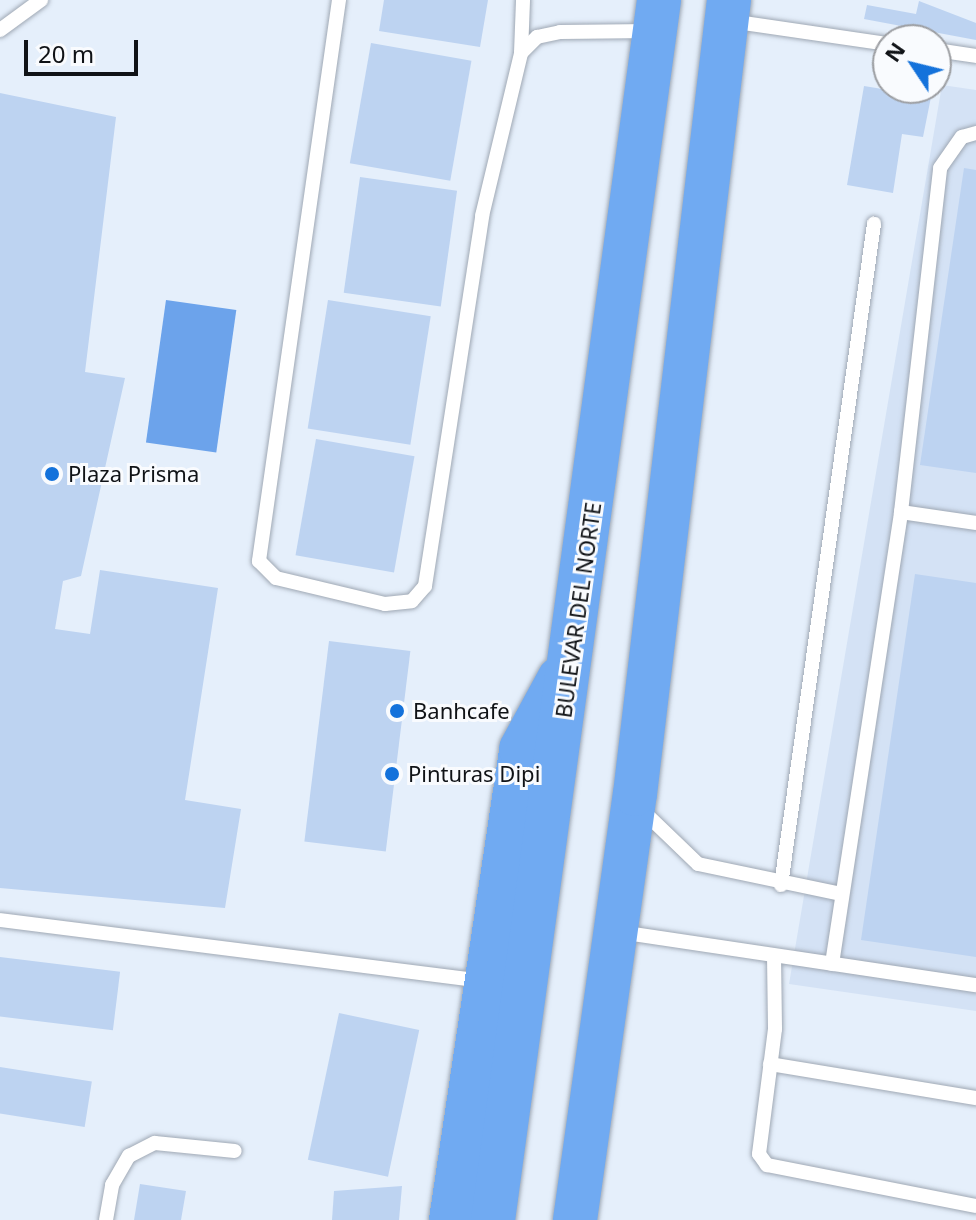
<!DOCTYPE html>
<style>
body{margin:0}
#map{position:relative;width:976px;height:1220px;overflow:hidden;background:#e5effb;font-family:"Noto Sans",sans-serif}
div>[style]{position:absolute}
.built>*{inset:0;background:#d4e2f5}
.water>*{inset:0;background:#6ca3eb;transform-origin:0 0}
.building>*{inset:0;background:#bdd3f1;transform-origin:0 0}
.roads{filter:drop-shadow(0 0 2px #9fa8b4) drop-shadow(0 0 2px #9fa8b4)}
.service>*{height:14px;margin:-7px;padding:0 7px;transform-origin:7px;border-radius:7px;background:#fff}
.trunk>*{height:44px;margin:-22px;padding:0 22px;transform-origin:22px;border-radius:22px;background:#70aaf2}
.dots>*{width:22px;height:22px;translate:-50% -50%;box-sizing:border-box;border:4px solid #f9fbfe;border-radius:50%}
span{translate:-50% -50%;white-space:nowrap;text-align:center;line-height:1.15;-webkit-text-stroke:6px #f9fbfe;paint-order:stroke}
.poi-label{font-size:22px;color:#101317}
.left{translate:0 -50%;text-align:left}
.street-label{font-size:22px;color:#101317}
.north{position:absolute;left:872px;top:24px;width:80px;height:80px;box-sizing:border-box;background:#f9fbfe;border:2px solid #9c9ea2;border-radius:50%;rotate:305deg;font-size:22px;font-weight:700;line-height:32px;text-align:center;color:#101317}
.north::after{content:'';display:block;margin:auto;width:28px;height:36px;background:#1472db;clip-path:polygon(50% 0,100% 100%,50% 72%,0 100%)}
.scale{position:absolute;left:24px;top:40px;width:114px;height:36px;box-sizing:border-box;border:4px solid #101317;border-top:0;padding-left:10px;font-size:24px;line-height:28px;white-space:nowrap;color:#101317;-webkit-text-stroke:6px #f9fbfe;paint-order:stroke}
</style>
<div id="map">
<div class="built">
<div style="clip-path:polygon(942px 85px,976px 90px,976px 1011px,789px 984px)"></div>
</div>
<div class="water">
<div style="left:166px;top:300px;width:71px;height:144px;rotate:8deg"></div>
</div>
<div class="building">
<div style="clip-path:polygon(384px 0,488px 0,480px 47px,379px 31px)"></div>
<div style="clip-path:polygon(919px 1px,976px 23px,976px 40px,864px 19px,867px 5px,916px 14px)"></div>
<div style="left:371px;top:43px;width:102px;height:122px;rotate:10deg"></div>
<div style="clip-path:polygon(864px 86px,931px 97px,923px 137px,902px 134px,893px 193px,847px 185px)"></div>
<div style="clip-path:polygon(0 93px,116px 117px,85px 372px,125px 378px,81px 576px,63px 581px,55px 629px,90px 634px,100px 570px,218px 588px,185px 800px,241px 809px,225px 908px,0 888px)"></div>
<div style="clip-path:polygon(964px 168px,976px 170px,976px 473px,920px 465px)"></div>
<div style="left:360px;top:177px;width:98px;height:117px;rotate:8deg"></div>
<div style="left:328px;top:300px;width:104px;height:130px;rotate:9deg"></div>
<div style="left:316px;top:439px;width:100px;height:118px;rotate:10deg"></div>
<div style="clip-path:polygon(915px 574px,976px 583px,976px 957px,861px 940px)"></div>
<div style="left:329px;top:641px;width:82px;height:202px;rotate:7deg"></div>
<div style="left:0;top:957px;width:121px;height:59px;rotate:7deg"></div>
<div style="left:339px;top:1013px;width:82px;height:150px;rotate:12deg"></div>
<div style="left:0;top:1067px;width:93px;height:46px;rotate:9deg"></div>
<div style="clip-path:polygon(140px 1184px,186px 1191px,181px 1220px,134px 1220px)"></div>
<div style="clip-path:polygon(402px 1186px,399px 1220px,332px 1220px,334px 1191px)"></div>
</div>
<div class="roads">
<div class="service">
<div style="left:339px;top:0;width:567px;rotate:98.12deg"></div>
<div style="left:259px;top:561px;width:24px;rotate:45deg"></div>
<div style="left:276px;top:578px;width:112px;rotate:13.4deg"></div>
<div style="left:385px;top:604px;width:27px;rotate:-6deg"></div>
<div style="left:412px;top:601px;width:20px;rotate:-49deg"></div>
<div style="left:425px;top:586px;width:374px;rotate:-81.2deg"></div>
<div style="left:482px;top:216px;width:168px;rotate:-76.5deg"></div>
<div style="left:521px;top:53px;width:53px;rotate:-87.8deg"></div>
<div style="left:730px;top:21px;width:160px;rotate:8.3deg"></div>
<div style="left:0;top:30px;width:51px;rotate:-36.2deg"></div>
<div style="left:936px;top:50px;width:40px;rotate:8.5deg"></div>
<div style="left:521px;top:53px;width:23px;rotate:-45deg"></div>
<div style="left:537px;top:37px;width:24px;rotate:-12deg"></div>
<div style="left:560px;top:32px;width:91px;rotate:-0.6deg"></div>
<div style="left:901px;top:512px;width:76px;rotate:8.3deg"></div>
<div style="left:644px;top:812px;width:75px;rotate:43.9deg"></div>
<div style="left:698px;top:864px;width:147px;rotate:11.8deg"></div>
<div style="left:781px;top:885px;width:668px;rotate:-81.99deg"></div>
<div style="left:0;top:920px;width:488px;rotate:7.2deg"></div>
<div style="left:620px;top:932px;width:360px;rotate:8.5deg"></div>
<div style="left:774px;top:956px;width:73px;rotate:89.2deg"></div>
<div style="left:775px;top:1029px;width:126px;rotate:97.3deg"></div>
<div style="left:759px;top:1154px;width:14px;rotate:54deg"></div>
<div style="left:767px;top:1165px;width:213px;rotate:11.1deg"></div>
<div style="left:832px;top:964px;width:457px;rotate:-81.3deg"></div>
<div style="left:901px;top:512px;width:346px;rotate:-83.5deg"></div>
<div style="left:940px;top:168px;width:38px;rotate:-55deg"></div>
<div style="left:962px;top:137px;width:15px;rotate:-16deg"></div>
<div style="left:770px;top:1064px;width:209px;rotate:9.4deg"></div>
<div style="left:106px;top:1220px;width:36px;rotate:-80deg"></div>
<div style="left:112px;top:1185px;width:34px;rotate:-60deg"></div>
<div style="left:129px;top:1156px;width:29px;rotate:-27deg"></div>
<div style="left:155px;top:1143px;width:80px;rotate:5.7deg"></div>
</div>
<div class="trunk">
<div style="left:451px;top:1220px;width:476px;rotate:-81.5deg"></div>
<div style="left:521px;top:749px;width:80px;rotate:-61.5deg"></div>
<div style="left:493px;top:1220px;width:1231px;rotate:-82.25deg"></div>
<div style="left:575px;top:1220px;width:430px;rotate:-82deg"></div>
<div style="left:635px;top:794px;width:800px;rotate:-83.25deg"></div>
</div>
</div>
<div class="dots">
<div style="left:52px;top:474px;background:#1472db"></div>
<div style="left:397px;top:711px;background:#1472db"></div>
<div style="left:392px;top:774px;background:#1472db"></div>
</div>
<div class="poi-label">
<span class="left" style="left:68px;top:474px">Plaza Prisma</span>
<span class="left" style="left:413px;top:711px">Banhcafe</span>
<span class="left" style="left:408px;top:774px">Pinturas Dipi</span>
</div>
<div class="street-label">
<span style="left:578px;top:610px;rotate:-82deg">BULEVAR DEL NORTE</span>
</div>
<div class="north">N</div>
<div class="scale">20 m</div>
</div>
